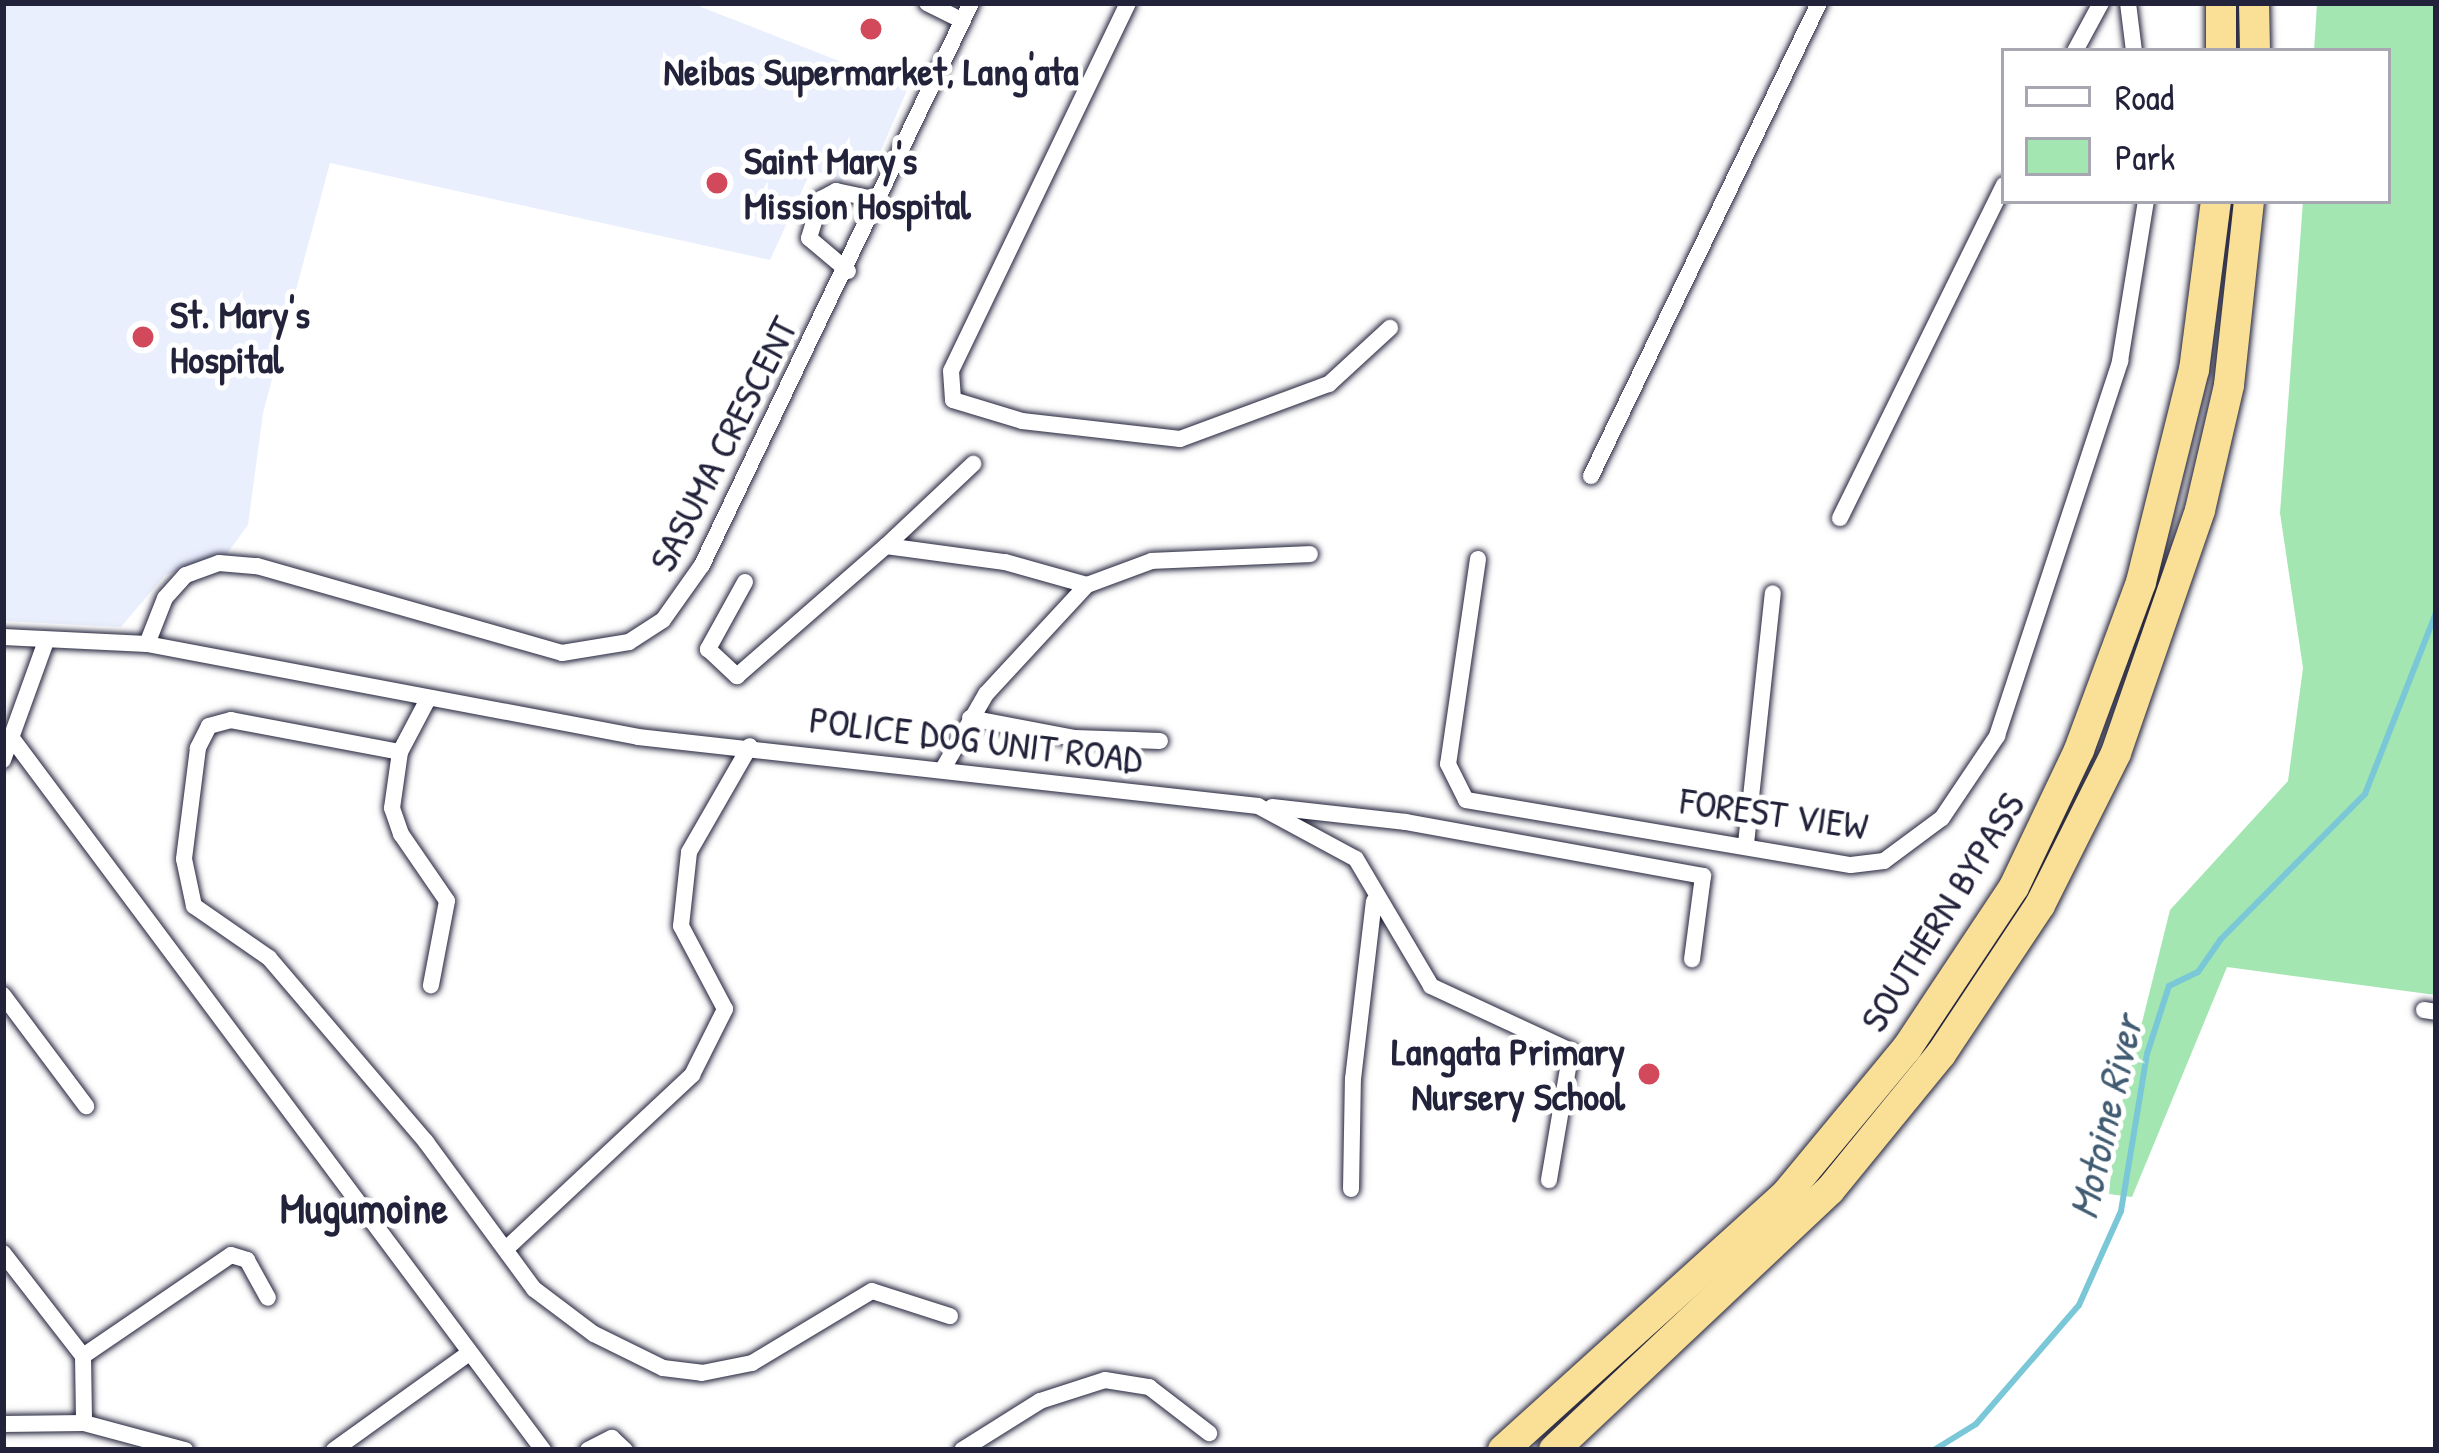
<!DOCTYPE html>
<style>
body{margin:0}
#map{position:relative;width:2439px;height:1453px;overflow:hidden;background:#fff;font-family:"Patrick Hand",sans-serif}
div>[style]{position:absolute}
.built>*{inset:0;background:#eaeffe}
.green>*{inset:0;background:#a3e6b1}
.stream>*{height:6px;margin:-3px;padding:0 3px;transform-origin:3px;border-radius:3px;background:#7ac8d7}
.roads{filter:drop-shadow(0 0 3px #22223b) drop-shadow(0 0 3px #22223b)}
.street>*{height:16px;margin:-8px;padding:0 8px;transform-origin:8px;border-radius:8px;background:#fff}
.highway>*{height:30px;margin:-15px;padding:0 15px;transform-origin:15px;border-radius:15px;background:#f9e096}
.dots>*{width:33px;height:33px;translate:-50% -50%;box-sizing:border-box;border:6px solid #fff;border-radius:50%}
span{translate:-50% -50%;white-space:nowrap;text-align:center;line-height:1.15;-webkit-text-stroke:10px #fff;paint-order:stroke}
.poi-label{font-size:39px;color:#22223b;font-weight:700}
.left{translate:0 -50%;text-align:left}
.right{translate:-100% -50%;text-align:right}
.street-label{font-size:39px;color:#22223b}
.water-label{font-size:42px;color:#415c72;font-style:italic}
.neighbourhood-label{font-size:42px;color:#22223b;font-weight:700}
.frame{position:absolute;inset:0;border:6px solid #22223b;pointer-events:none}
.legend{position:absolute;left:2001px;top:48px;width:390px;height:156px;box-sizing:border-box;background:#fff;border:3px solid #a7a7b1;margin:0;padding:15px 21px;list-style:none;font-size:36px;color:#22223b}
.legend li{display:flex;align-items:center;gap:24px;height:60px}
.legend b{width:60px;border:3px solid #a7a7b1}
</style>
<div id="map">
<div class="built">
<div style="clip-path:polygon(3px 3px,691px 3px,908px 88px,874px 166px,854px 156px,842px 182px,812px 169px,770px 260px,330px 163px,263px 413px,248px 525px,226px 555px,165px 575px,121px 627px,3px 621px)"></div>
</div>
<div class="green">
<div style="clip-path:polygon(2317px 3px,2436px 3px,2436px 995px,2227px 967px,2132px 1197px,2109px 1194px,2115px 1131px,2170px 910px,2288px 781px,2303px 668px,2280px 513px,2303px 201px,2388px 201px,2388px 51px,2314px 51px)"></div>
</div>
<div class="stream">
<div style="left:1934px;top:1450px;width:49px;rotate:-31.8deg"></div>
<div style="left:1976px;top:1424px;width:157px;rotate:-49.1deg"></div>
<div style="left:2079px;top:1305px;width:103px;rotate:-65.9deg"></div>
<div style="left:2121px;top:1211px;width:159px;rotate:-80.6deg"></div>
<div style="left:2147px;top:1054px;width:71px;rotate:-72.1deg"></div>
<div style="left:2169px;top:986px;width:32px;rotate:-26deg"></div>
<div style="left:2198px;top:972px;width:39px;rotate:-55deg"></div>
<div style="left:2220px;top:940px;width:206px;rotate:-45.2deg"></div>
<div style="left:2365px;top:794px;width:194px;rotate:-68.6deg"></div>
</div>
<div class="roads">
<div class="street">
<div style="left:927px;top:3px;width:40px;rotate:26.6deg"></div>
<div style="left:1128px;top:3px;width:408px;rotate:115.7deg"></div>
<div style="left:951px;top:371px;width:29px;rotate:86deg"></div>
<div style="left:953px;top:400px;width:72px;rotate:16.9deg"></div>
<div style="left:1022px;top:421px;width:159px;rotate:6.5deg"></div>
<div style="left:1180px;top:439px;width:159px;rotate:-20.3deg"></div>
<div style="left:1329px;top:384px;width:83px;rotate:-42.6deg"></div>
<div style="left:2128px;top:3px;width:48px;rotate:82.9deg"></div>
<div style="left:2075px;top:51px;width:55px;rotate:-61.6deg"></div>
<div style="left:848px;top:271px;width:51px;rotate:-139.8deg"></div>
<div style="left:809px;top:238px;width:41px;rotate:-72.9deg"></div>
<div style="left:821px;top:199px;width:17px;rotate:-28deg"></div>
<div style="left:836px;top:191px;width:43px;rotate:12.1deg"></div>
<div style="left:1591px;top:476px;width:525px;rotate:-64.26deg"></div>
<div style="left:1840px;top:518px;width:371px;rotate:-63.8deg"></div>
<div style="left:886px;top:546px;width:120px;rotate:-43.3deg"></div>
<div style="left:1478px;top:559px;width:207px;rotate:98.3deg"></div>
<div style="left:1448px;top:764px;width:40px;rotate:63.4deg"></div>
<div style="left:1466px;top:800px;width:390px;rotate:9.6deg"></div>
<div style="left:1851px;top:865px;width:33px;rotate:-7deg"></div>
<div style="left:1884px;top:861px;width:72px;rotate:-36.6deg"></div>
<div style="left:1942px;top:818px;width:99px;rotate:-56.1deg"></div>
<div style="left:1997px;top:736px;width:395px;rotate:-71.8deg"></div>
<div style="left:2120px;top:361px;width:162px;rotate:-80.8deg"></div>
<div style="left:745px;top:582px;width:77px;rotate:118.9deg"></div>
<div style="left:708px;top:649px;width:40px;rotate:43deg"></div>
<div style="left:737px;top:676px;width:198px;rotate:-41.1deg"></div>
<div style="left:886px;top:546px;width:120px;rotate:7.7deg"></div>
<div style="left:1005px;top:562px;width:85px;rotate:15.7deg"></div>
<div style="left:3px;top:637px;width:144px;rotate:2.8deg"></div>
<div style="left:147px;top:644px;width:49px;rotate:-68.6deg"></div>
<div style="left:165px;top:598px;width:31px;rotate:-48deg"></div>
<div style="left:186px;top:575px;width:35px;rotate:-20deg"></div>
<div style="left:219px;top:563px;width:38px;rotate:5deg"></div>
<div style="left:257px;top:566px;width:317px;rotate:15.9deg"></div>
<div style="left:562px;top:653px;width:68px;rotate:-9.3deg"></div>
<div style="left:629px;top:642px;width:40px;rotate:-32.9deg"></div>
<div style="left:663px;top:620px;width:67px;rotate:-54.7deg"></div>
<div style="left:702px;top:565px;width:623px;rotate:-64.42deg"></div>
<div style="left:147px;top:644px;width:500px;rotate:10.7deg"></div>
<div style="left:638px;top:737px;width:624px;rotate:6.35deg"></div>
<div style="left:1258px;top:806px;width:111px;rotate:28.4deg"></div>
<div style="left:1356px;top:859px;width:147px;rotate:59.4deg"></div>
<div style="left:1431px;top:986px;width:154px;rotate:24.9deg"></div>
<div style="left:1571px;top:1051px;width:131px;rotate:99.7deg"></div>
<div style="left:428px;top:699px;width:60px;rotate:117.8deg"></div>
<div style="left:400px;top:752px;width:172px;rotate:-169.3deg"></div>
<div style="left:231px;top:720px;width:23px;rotate:165deg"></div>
<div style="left:209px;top:726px;width:25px;rotate:117deg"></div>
<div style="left:198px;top:748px;width:112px;rotate:97.2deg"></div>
<div style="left:184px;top:859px;width:48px;rotate:78deg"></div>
<div style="left:194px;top:906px;width:91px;rotate:34.7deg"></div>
<div style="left:269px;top:958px;width:242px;rotate:49.5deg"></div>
<div style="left:426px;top:1142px;width:182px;rotate:53.7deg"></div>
<div style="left:534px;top:1289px;width:75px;rotate:36.9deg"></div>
<div style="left:594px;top:1334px;width:77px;rotate:26.2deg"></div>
<div style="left:663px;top:1368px;width:39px;rotate:7deg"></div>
<div style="left:702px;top:1373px;width:51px;rotate:-11.3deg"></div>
<div style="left:752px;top:1363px;width:140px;rotate:-31deg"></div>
<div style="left:872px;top:1291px;width:82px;rotate:17.8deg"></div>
<div style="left:970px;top:718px;width:107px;rotate:10.8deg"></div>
<div style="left:1075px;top:738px;width:85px;rotate:2deg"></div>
<div style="left:14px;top:741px;width:885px;rotate:53.27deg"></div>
<div style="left:400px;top:752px;width:57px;rotate:98.1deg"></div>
<div style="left:392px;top:808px;width:28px;rotate:71deg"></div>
<div style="left:401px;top:834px;width:81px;rotate:55.5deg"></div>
<div style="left:447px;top:901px;width:86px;rotate:100.8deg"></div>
<div style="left:3px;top:760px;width:127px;rotate:-70.1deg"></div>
<div style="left:944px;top:767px;width:84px;rotate:-60.1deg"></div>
<div style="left:986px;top:694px;width:149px;rotate:-47.2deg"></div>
<div style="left:1087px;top:585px;width:69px;rotate:-20.3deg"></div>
<div style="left:1152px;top:561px;width:158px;rotate:-2.5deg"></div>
<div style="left:1272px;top:807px;width:135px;rotate:6.4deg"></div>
<div style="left:1406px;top:822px;width:302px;rotate:10.3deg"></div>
<div style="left:1703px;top:876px;width:84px;rotate:97.5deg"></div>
<div style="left:1746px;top:844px;width:252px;rotate:-83.9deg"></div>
<div style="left:3px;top:995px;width:139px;rotate:53.2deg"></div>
<div style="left:2424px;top:1010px;width:12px;rotate:9deg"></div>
<div style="left:1351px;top:1189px;width:110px;rotate:-89deg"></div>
<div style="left:1353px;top:1079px;width:179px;rotate:-83.3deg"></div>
<div style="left:506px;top:1249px;width:255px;rotate:-43.1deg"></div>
<div style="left:692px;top:1075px;width:74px;rotate:-63.4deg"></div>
<div style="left:725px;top:1009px;width:94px;rotate:-117.9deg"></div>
<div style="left:681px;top:926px;width:74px;rotate:-83.8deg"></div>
<div style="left:689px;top:852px;width:122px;rotate:-60.1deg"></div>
<div style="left:3px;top:1253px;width:130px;rotate:52.2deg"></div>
<div style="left:83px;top:1356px;width:67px;rotate:89.1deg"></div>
<div style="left:83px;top:1356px;width:179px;rotate:-34.3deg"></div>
<div style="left:231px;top:1255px;width:17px;rotate:17deg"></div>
<div style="left:247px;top:1260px;width:43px;rotate:61.1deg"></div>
<div style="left:3px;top:1424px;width:81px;rotate:-0.7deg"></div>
<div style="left:84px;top:1423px;width:105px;rotate:15deg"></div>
<div style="left:334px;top:1450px;width:166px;rotate:-35.7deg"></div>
<div style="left:588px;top:1450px;width:27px;rotate:-27deg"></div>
<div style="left:612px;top:1438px;width:18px;rotate:43deg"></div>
<div style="left:962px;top:1450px;width:92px;rotate:-32.1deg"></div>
<div style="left:1040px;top:1401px;width:68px;rotate:-17.9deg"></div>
<div style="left:1105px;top:1380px;width:45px;rotate:9deg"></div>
<div style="left:1149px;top:1387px;width:76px;rotate:37.5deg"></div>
</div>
<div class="highway">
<div style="left:2254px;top:3px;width:48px;rotate:88.8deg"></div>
<div style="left:2221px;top:51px;width:48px;rotate:-90deg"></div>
<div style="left:1503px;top:1450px;width:383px;rotate:-42.1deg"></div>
<div style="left:1787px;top:1193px;width:188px;rotate:-50.4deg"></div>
<div style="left:1907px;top:1048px;width:193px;rotate:-56.4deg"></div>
<div style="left:2014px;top:887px;width:152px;rotate:-64.6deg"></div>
<div style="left:2079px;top:750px;width:179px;rotate:-69.7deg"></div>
<div style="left:2141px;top:582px;width:219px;rotate:-76deg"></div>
<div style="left:2194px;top:370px;width:170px;rotate:-82.6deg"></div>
<div style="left:1554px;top:1450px;width:379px;rotate:-43.3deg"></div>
<div style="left:1830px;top:1190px;width:176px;rotate:-50.8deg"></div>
<div style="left:1941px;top:1054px;width:179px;rotate:-56.4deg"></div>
<div style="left:2040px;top:905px;width:170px;rotate:-63.4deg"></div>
<div style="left:2116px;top:753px;width:257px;rotate:-70.9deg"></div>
<div style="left:2200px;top:510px;width:128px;rotate:-76.9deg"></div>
<div style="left:2229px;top:385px;width:185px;rotate:-83.8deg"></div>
</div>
</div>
<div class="dots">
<div style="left:871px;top:29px;background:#d1495b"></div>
<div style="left:717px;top:183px;background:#d1495b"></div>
<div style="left:143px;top:337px;background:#d1495b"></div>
<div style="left:1649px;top:1074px;background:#d1495b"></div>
</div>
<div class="poi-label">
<span style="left:871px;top:71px">Neibas Supermarket, Lang'ata</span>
<span class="left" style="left:744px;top:183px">Saint Mary's<br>Mission Hospital</span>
<span class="left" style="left:170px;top:337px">St. Mary's<br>Hospital</span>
<span class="right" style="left:1625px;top:1074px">Langata Primary<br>Nursery School</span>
</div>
<div class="street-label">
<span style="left:723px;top:444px;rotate:-63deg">SASUMA CRESCENT</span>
<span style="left:976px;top:739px;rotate:7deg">POLICE DOG UNIT ROAD</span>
<span style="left:1774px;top:813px;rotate:8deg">FOREST VIEW</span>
<span style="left:1942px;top:912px;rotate:-58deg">SOUTHERN BYPASS</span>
</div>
<div class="water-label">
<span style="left:2105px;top:1117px;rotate:-77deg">Motoine River</span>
</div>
<div class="neighbourhood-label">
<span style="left:364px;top:1208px">Mugumoine</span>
</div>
<div class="frame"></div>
<ul class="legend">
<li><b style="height:15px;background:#fff"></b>Road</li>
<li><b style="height:33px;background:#a3e6b1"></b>Park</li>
</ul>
</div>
